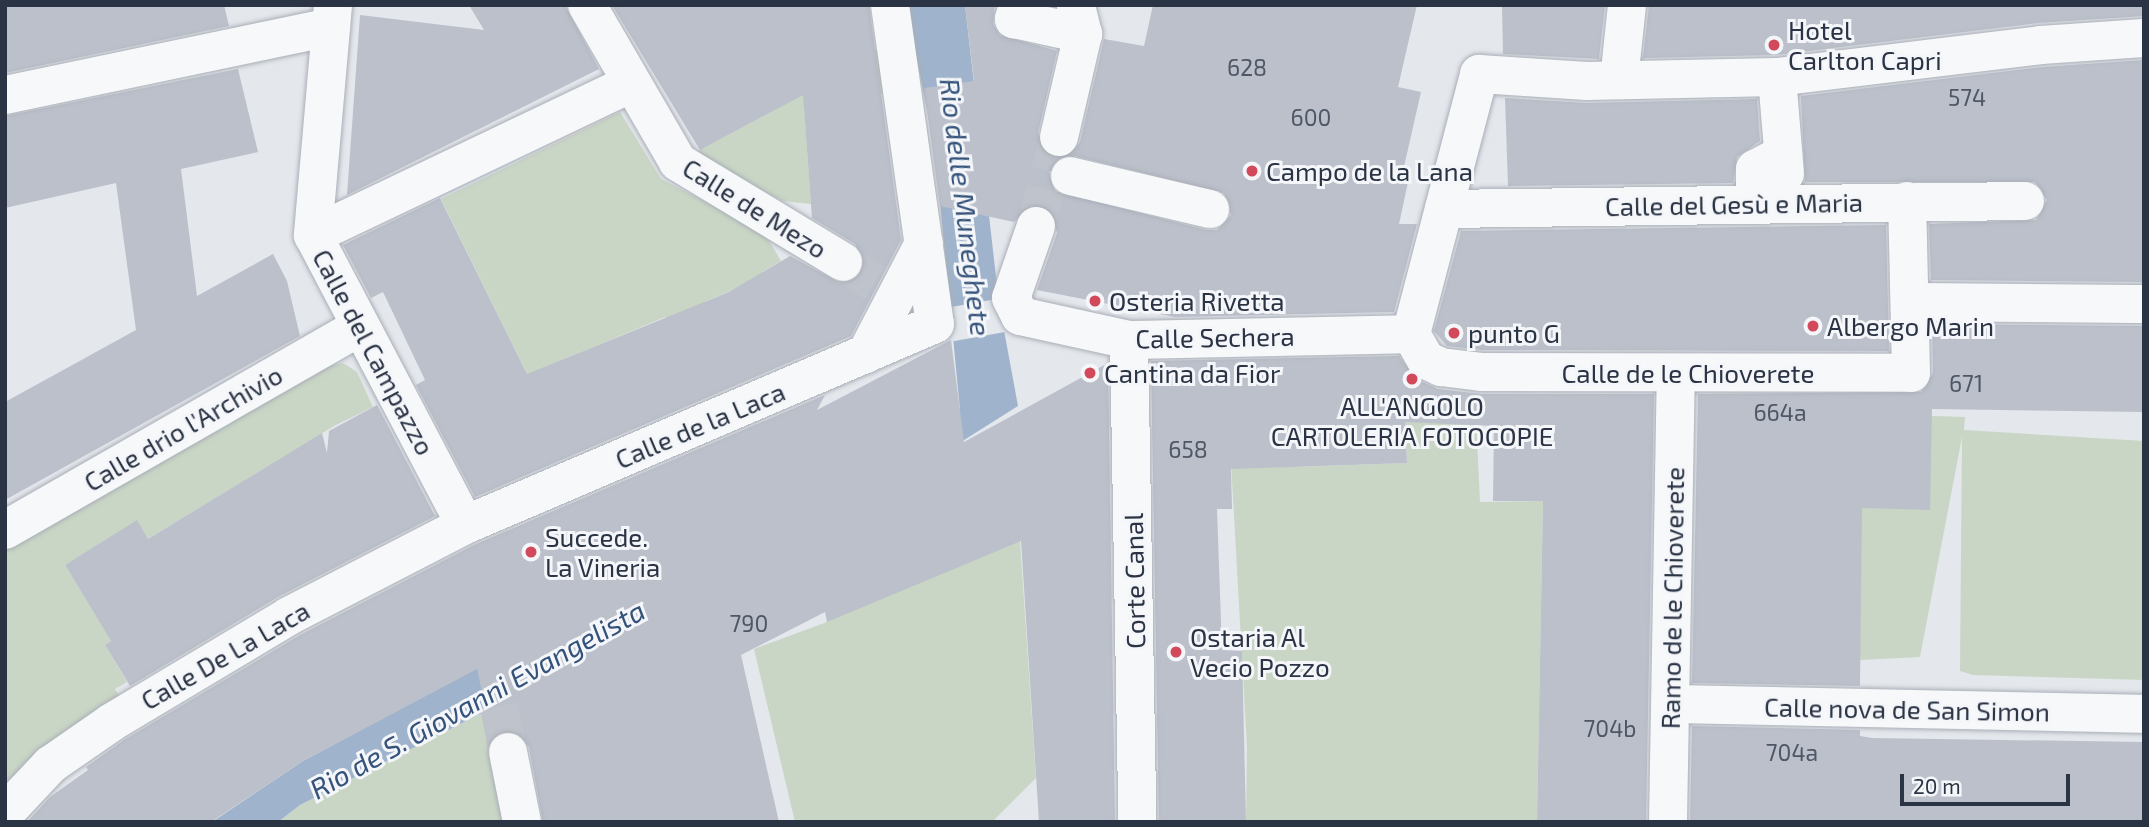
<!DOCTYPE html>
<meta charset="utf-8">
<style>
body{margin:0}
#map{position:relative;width:2149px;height:827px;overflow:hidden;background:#e4e7ec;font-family:"Exo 2",sans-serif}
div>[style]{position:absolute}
.green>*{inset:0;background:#c9d6c5}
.water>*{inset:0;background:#9fb4cc}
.pier>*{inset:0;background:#e4e7ec;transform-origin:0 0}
.building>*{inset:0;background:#bbc0ca}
.minor-tunnel>*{height:38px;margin-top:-19px;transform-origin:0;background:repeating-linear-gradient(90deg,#bfc3cb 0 38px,transparent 0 57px)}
.roads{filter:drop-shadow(0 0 2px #a9aeb7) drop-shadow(0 0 2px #a9aeb7)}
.minor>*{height:38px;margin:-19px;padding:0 19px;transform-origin:19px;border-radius:19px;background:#f7f8fa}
.dots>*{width:19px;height:19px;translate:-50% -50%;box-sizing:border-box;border:4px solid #f4f6f9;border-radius:50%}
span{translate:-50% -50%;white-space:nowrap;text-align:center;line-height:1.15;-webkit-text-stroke:6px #f4f6f9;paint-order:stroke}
.number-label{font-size:23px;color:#4f5766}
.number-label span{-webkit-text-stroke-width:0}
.poi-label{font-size:26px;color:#2b3445}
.left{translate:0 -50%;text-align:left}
.street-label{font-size:26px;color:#2b3445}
.water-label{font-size:28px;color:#34527a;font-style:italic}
.frame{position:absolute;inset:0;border:7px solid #2b3445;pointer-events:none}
.scale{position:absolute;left:1900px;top:774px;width:170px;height:32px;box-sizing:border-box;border:4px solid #2b3445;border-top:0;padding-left:9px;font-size:21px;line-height:24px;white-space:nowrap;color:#2b3445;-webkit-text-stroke:5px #f4f6f9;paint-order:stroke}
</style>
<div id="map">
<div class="green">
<div style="clip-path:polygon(882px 48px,891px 92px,804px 105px,811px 204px,783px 201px,692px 154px,775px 110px,792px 69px)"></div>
<div style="clip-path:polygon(620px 112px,661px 179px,764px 232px,781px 261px,762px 272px,764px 277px,704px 302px,699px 394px,665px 317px,555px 363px,543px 406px,441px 199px)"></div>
<div style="clip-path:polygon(343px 363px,357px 372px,373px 407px,334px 426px,148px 539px,137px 521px,65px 565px,111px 641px,105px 645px,127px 682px,115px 689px,121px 698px,5px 782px,5px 550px,325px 367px)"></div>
<div style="clip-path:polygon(1932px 416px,1965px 417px,1964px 430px,2144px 441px,2144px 680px,1973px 675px,1960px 671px,1962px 437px,1920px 657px,1860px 660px,1777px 506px)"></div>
<div style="clip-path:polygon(1476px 417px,1480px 502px,1543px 501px,1537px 822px,1246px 822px,1247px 747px,1231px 462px,1298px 467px,1407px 463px,1405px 422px)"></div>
<div style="clip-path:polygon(1019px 526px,1036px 778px,992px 822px,795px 822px,754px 649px,827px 622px)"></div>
<div style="clip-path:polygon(486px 711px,509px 822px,278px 822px,300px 805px)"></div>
</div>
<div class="water">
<div style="clip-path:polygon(906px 5px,965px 5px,999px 303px,1018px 406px,633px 649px,486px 711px,300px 805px,278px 822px,212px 822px,303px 761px,960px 410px,935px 150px)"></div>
</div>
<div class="pier">
<div style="left:1002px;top:298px;width:34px;height:57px;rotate:80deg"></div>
</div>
<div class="building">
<div style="clip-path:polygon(5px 5px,224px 5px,229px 26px,5px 73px)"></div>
<div style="clip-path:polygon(469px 5px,565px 5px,599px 69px,347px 195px,360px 15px,484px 30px)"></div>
<div style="clip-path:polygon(612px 5px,869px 5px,901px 240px,851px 336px,475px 497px,416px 385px,425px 380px,383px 292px,371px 298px,343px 245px,440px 198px,527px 374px,729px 292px,790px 256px,842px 284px,854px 281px,865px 263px,855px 244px,812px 218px,803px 95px,700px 150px)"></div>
<div style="clip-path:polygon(965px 5px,995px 5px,993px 24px,1000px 35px,1057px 51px,1038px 133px,1044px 152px,1058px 158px,1049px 172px,1055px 191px,1206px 230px,1217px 230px,1231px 215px,1224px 193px,1071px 155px,1080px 142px,1104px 39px,1144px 46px,1153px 5px,1417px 5px,1398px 87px,1421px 92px,1403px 171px,1410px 173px,1399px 224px,1417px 224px,1394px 312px,1175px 317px,1037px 290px,1057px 233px,1052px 211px,1031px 205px,1014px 222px,940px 206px,924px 88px,974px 81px)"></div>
<div style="clip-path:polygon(1502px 5px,1605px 5px,1599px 59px,1503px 54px)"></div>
<div style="clip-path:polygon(1649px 5px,2144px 5px,2144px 16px,2038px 23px,1775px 55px,1643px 58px)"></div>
<div style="clip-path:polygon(2144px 60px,2144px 282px,1931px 280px,1929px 224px,2036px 220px,2047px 200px,2035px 182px,1805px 182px,1801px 96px,2043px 67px)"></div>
<div style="clip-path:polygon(238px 69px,258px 152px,181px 169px,197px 296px,273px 254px,287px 281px,300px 336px,5px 500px,5px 402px,136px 330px,116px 183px,5px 208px,5px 116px)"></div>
<div style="clip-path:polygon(1505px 98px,1587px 103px,1757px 99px,1760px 141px,1737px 157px,1733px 183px,1508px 186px)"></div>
<div style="clip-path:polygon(1886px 225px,1889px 351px,1482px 350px,1447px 346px,1434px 331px,1461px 231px)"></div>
<div style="clip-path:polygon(1932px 324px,2144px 326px,2144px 412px,1932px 409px,1930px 510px,1862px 508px,1860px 686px,1692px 683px,1698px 394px,1921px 392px,1933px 373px)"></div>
<div style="clip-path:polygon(951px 340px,964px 442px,1108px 363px,1115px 822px,1039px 822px,1021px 541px,827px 622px,825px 612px,741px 655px,779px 822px,543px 822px,529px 747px,514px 731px,503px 731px,492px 738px,477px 669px,303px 761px,211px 822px,27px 822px,50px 797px,88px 770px,86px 767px,124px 740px,300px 635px,474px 545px,825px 395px,817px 410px)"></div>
<div style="clip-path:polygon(1399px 356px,1416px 379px,1438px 389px,1481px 394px,1654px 394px,1646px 822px,1537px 822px,1543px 501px,1493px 501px,1494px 426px,1405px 422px,1407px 463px,1231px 469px,1232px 509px,1217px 509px,1222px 650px,1242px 651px,1246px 822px,1159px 822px,1151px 361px)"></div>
<div style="clip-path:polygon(377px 405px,435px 516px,278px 597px,130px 686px,105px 645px,111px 641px,65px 565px,137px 520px,148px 539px,322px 433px,327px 453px,329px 431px)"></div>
<div style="clip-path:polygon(1692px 726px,1860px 730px,1860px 736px,1872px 738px,2144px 742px,2144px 822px,1690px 822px)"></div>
</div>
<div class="minor-tunnel">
<div style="left:1036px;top:226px;width:92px;rotate:-75.5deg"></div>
<div style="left:843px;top:262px;width:45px;rotate:33.3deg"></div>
<div style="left:499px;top:706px;width:47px;rotate:78.9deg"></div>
</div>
<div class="roads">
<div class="minor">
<div style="left:333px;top:5px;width:231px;rotate:95deg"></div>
<div style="left:313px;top:235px;width:327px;rotate:62.3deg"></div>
<div style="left:587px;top:5px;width:181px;rotate:59.9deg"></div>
<div style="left:678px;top:162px;width:193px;rotate:31.2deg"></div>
<div style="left:890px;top:5px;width:322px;rotate:82deg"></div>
<div style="left:1018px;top:5px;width:15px;rotate:106deg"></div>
<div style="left:1014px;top:19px;width:71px;rotate:12.3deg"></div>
<div style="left:1777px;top:77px;width:97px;rotate:85.3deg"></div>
<div style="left:1619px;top:80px;width:75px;rotate:-83.9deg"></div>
<div style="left:5px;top:95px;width:333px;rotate:-11.8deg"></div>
<div style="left:1059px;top:137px;width:106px;rotate:-76.9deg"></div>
<div style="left:1083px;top:34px;width:30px;rotate:-104deg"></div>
<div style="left:1070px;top:176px;width:144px;rotate:13.3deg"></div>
<div style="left:1755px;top:203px;width:34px;rotate:-90deg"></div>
<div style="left:1755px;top:169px;width:32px;rotate:-28deg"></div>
<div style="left:1444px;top:209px;width:581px;rotate:-0.79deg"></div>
<div style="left:1036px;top:226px;width:76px;rotate:109.1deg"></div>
<div style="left:1011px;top:298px;width:20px;rotate:63deg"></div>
<div style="left:1020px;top:316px;width:112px;rotate:12.4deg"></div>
<div style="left:1129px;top:340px;width:282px;rotate:-1.2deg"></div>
<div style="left:313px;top:235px;width:350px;rotate:-25.5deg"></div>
<div style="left:1910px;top:302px;width:234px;rotate:0.5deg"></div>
<div style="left:1411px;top:334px;width:269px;rotate:-75.3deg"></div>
<div style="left:1479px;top:74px;width:108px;rotate:3.7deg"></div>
<div style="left:1587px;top:81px;width:190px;rotate:-1.2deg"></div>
<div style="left:1777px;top:77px;width:266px;rotate:-6.9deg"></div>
<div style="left:2041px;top:45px;width:103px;rotate:-3.9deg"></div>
<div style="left:1411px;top:334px;width:30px;rotate:60deg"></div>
<div style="left:1426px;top:360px;width:17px;rotate:25deg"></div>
<div style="left:1441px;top:367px;width:40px;rotate:7.1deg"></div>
<div style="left:1481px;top:372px;width:430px;rotate:0.1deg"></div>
<div style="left:1911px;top:373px;width:172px;rotate:-91.3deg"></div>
<div style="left:1129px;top:340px;width:482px;rotate:89deg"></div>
<div style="left:866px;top:354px;width:125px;rotate:-62.4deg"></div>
<div style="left:5px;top:530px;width:409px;rotate:-29.8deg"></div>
<div style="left:1671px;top:704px;width:473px;rotate:1.2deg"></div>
<div style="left:508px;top:752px;width:71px;rotate:78.7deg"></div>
<div style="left:5px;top:813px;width:66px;rotate:-46.8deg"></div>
<div style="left:50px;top:765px;width:75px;rotate:-34.7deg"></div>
<div style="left:112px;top:722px;width:206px;rotate:-30.9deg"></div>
<div style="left:289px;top:616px;width:198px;rotate:-27.3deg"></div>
<div style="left:465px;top:525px;width:511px;rotate:-23.15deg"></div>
<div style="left:1668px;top:822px;width:448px;rotate:-89deg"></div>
</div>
</div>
<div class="dots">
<div style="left:1774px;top:45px;background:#d1495b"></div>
<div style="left:1252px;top:171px;background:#d1495b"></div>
<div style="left:1095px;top:301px;background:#d1495b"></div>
<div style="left:1813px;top:326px;background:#d1495b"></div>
<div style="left:1454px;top:333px;background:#d1495b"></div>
<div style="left:1090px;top:373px;background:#d1495b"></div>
<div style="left:1412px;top:379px;background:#d1495b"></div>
<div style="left:531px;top:552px;background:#d1495b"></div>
<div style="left:1176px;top:652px;background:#d1495b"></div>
</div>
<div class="number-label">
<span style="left:1247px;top:67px">628</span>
<span style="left:1967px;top:97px">574</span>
<span style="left:1311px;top:117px">600</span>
<span style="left:1966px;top:383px">671</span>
<span style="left:1780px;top:412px">664a</span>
<span style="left:1188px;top:449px">658</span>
<span style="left:749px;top:623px">790</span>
<span style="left:1610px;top:728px">704b</span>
<span style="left:1792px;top:752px">704a</span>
</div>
<div class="poi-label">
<span class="left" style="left:1788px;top:45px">Hotel<br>Carlton Capri</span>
<span class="left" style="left:1266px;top:171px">Campo de la Lana</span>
<span class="left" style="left:1109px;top:301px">Osteria Rivetta</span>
<span class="left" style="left:1827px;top:326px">Albergo Marin</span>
<span class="left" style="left:1468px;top:333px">punto G</span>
<span class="left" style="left:1104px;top:373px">Cantina da Fior</span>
<span style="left:1412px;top:421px">ALL'ANGOLO<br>CARTOLERIA FOTOCOPIE</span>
<span class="left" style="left:545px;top:552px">Succede.<br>La Vineria</span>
<span class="left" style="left:1190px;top:652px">Ostaria Al<br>Vecio Pozzo</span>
</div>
<div class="street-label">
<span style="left:1734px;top:204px;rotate:-1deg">Calle del Gesù e Maria</span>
<span style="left:755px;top:208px;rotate:32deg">Calle de Mezo</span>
<span style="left:1215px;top:337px;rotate:-1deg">Calle Sechera</span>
<span style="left:374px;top:352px;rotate:62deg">Calle del Campazzo</span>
<span style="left:1688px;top:373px">Calle de le Chioverete</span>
<span style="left:700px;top:425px;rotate:-23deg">Calle de la Laca</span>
<span style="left:183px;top:428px;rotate:-30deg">Calle drio l'Archivio</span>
<span style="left:1134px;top:581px;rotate:-91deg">Corte Canal</span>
<span style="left:1672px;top:598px;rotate:-89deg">Ramo de le Chioverete</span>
<span style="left:225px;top:655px;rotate:-30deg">Calle De La Laca</span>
<span style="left:1907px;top:709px;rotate:1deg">Calle nova de San Simon</span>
</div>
<div class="water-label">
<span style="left:966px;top:207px;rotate:83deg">Rio delle Muneghete</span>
<span style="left:477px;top:699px;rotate:-29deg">Rio de S. Giovanni Evangelista</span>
</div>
<div class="frame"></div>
<div class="scale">20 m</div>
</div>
